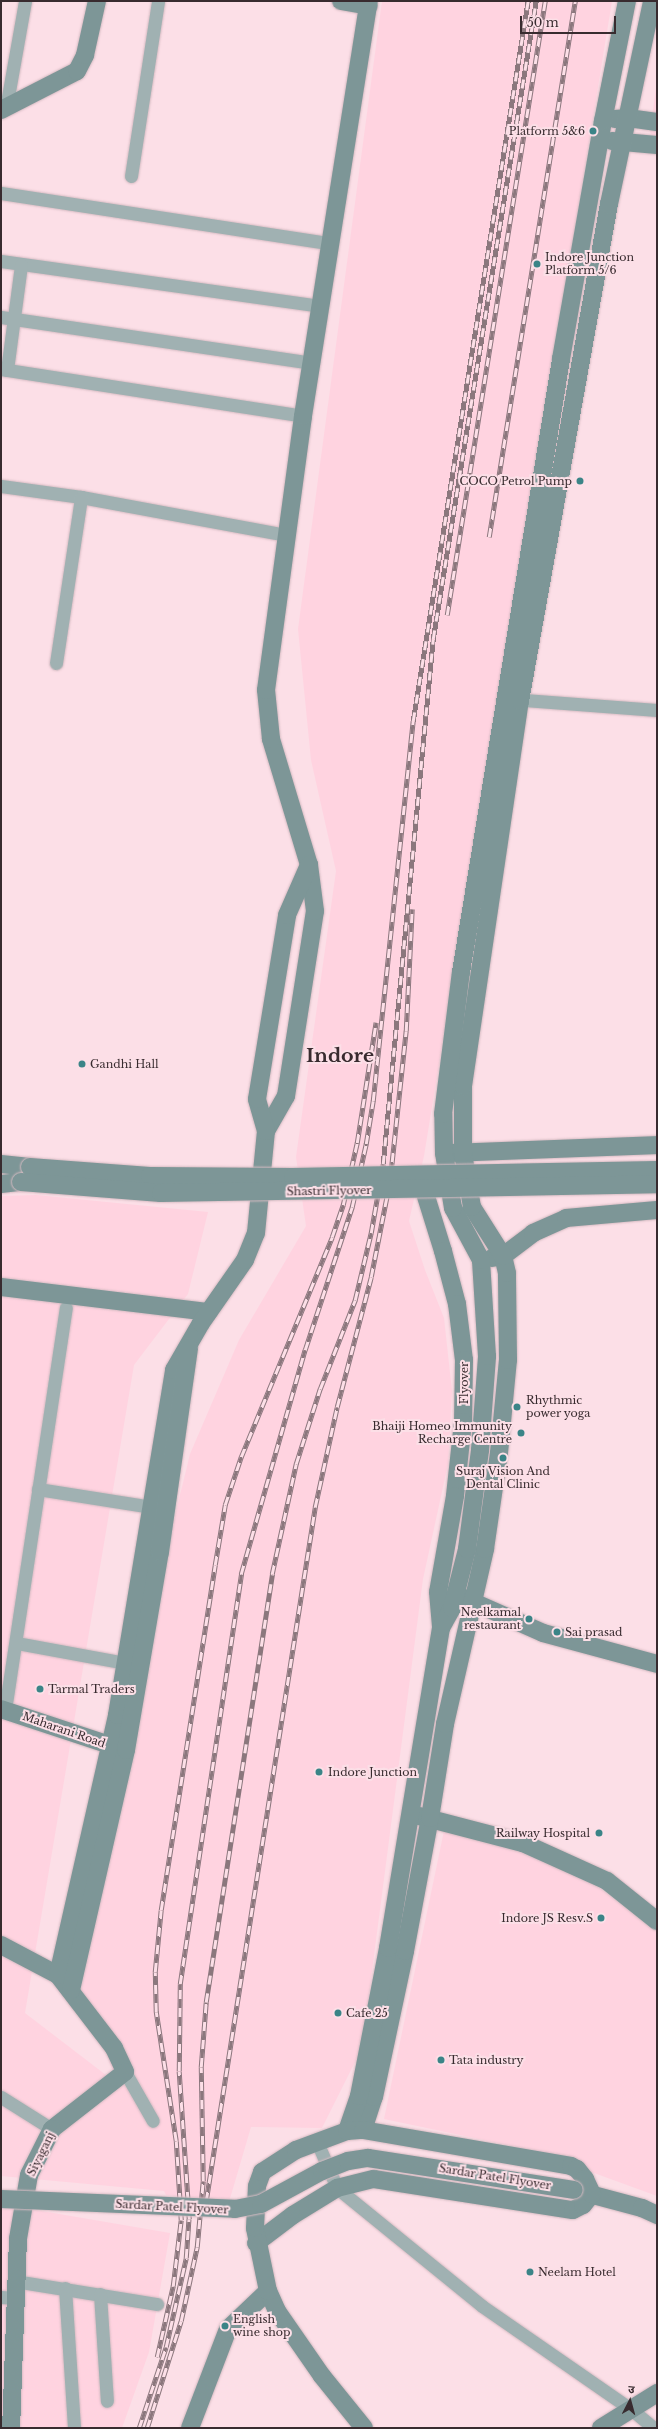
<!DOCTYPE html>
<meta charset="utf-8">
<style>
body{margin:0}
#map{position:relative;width:658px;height:2429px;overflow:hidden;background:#fcdfe7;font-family:"Libre Baskerville","Noto Sans Devanagari",serif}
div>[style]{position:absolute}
.built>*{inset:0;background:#ffd3e0}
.roads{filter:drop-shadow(0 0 1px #d5bbc2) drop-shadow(0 0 1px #d5bbc2)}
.street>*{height:13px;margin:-6.5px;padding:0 6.5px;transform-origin:6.5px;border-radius:6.5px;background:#a0b1b2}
.secondary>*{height:18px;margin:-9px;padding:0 9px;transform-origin:9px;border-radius:9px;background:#7d9697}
.rail>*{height:4.5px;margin-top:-2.25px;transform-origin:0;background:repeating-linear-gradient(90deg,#fcdfe7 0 9px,#8b777d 0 18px);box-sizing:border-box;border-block:1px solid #8b777d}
.bridges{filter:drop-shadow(0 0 1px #d5bbc2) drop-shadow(0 0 1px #d5bbc2)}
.secondary-bridge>*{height:18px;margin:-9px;padding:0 9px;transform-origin:9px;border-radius:9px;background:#7d9697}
.dots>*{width:11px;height:11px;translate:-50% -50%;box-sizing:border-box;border:2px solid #fcdfe7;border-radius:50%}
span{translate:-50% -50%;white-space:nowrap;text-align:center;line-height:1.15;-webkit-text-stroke:4px #fcdfe7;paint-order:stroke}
.poi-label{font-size:11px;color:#382b2f}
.right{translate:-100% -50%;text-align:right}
.left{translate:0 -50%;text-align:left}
.street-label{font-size:11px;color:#382b2f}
.town-label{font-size:19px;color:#382b2f;font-weight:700}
.frame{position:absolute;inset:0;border:2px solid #382b2f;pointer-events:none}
.north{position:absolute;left:610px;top:2381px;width:40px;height:40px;-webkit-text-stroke:3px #fcdfe7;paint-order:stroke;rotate:6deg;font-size:11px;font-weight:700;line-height:16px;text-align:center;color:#382b2f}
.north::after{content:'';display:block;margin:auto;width:14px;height:18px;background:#382b2f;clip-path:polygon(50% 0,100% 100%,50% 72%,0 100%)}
.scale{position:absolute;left:520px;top:16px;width:96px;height:18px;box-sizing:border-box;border:2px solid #382b2f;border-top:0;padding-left:5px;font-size:12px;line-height:14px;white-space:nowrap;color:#382b2f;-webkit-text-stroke:3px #fcdfe7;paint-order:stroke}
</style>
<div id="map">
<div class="built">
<div style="clip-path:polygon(382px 1px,612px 1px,424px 1156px,409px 1221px,425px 1270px,444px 1318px,452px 1391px,448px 1464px,423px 1579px,362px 2048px,322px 2128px,251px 2127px,229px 2202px,166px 2195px,164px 2191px,1px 2176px,1px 1196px,36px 1195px,208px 1212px,188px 1294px,134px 1365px,25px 2013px,119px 2085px,100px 2040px,68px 2004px,74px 1931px,190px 1454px,239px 1340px,306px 1226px,296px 1157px,336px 871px,311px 760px,298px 629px)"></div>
<div style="clip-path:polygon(657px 81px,657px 144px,650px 132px)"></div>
<div style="clip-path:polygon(445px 1826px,519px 1849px,591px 1882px,657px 1930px,657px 2196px,531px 2150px,384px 2119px)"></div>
<div style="clip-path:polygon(1px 2204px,170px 2233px,149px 2352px,122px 2428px,1px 2428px)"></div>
</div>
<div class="roads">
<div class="street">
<div style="left:6px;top:108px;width:109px;rotate:-79.9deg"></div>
<div style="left:131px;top:176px;width:177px;rotate:-81.2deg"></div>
<div style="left:1px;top:193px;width:332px;rotate:8.7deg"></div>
<div style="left:1px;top:261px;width:322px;rotate:8deg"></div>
<div style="left:1px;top:317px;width:313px;rotate:8.4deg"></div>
<div style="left:1px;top:369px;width:306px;rotate:8.8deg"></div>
<div style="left:7px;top:370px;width:106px;rotate:-82.4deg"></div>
<div style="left:1px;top:486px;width:81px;rotate:7.8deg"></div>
<div style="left:81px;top:497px;width:208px;rotate:10.5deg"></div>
<div style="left:56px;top:663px;width:168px;rotate:-81.4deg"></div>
<div style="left:511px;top:699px;width:146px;rotate:4.3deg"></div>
<div style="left:38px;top:1489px;width:115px;rotate:9deg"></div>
<div style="left:17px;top:1643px;width:110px;rotate:10.5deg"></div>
<div style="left:5px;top:1710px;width:407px;rotate:-81.4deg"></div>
<div style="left:125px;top:2072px;width:56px;rotate:60.3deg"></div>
<div style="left:1px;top:2097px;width:60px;rotate:32.1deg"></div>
<div style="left:317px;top:2142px;width:50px;rotate:66.5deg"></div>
<div style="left:337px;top:2188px;width:187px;rotate:39.1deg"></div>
<div style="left:482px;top:2306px;width:181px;rotate:34.7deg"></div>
<div style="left:631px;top:2409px;width:30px;rotate:40deg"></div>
<div style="left:15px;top:2281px;width:144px;rotate:9.2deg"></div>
<div style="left:65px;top:2288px;width:140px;rotate:86.3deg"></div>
<div style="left:100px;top:2294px;width:107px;rotate:86.3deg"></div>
<div style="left:1px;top:2297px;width:14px;rotate:4deg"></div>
</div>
<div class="secondary">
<div style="left:341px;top:1px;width:28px;rotate:10deg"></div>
<div style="left:1px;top:110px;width:85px;rotate:-27.2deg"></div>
<div style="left:77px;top:71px;width:18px;rotate:-63deg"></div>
<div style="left:85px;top:55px;width:55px;rotate:-77.5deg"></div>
<div style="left:615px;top:119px;width:13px;rotate:-4deg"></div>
<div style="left:628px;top:118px;width:29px;rotate:8deg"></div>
<div style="left:612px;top:141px;width:45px;rotate:5.1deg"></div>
<div style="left:266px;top:1131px;width:40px;rotate:-60.3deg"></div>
<div style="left:286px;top:1096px;width:187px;rotate:-81.1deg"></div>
<div style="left:315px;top:911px;width:46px;rotate:-97.4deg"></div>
<div style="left:309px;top:865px;width:132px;rotate:-106.8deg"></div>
<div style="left:271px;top:739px;width:49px;rotate:-95.8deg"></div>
<div style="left:266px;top:690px;width:276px;rotate:-82.3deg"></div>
<div style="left:303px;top:416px;width:420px;rotate:-81deg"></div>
<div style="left:452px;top:1153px;width:205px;rotate:-2.2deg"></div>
<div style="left:1px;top:1164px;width:29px;rotate:6deg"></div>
<div style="left:1px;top:1184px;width:20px;rotate:-6deg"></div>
<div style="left:424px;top:1190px;width:64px;rotate:72.7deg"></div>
<div style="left:443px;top:1251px;width:55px;rotate:75.2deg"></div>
<div style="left:457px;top:1304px;width:56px;rotate:82.9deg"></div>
<div style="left:464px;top:1360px;width:62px;rotate:90.9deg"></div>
<div style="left:463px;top:1422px;width:74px;rotate:96.2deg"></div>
<div style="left:455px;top:1496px;width:97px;rotate:100deg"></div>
<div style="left:438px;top:1592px;width:36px;rotate:85deg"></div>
<div style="left:492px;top:1258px;width:11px;rotate:-10deg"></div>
<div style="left:503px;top:1256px;width:38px;rotate:-37deg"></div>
<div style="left:533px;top:1233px;width:36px;rotate:-24deg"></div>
<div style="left:566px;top:1218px;width:91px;rotate:-5deg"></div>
<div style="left:1px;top:1287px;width:209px;rotate:6.9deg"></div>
<div style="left:464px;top:1598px;width:86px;rotate:23.9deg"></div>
<div style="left:543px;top:1633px;width:118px;rotate:15.2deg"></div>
<div style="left:1px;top:1709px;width:127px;rotate:18.3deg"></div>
<div style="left:419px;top:1816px;width:107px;rotate:14.6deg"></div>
<div style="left:523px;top:1843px;width:92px;rotate:24.3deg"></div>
<div style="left:607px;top:1881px;width:64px;rotate:38.7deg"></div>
<div style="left:1px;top:1945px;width:64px;rotate:27.8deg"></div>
<div style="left:58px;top:1975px;width:92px;rotate:52.5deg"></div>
<div style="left:114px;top:2048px;width:26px;rotate:65deg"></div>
<div style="left:125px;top:2072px;width:93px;rotate:142deg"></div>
<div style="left:52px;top:2129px;width:51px;rotate:116.6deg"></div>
<div style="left:29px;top:2175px;width:65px;rotate:99.8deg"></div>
<div style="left:18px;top:2239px;width:189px;rotate:92.1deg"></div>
<div style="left:58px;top:1975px;width:267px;rotate:-77.2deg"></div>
<div style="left:117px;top:1715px;width:350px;rotate:-80.6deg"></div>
<div style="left:174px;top:1370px;width:54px;rotate:-60.1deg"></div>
<div style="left:201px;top:1323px;width:77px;rotate:-55.1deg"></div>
<div style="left:245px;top:1260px;width:29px;rotate:-68deg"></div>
<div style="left:256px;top:1233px;width:102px;rotate:-84.4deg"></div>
<div style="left:266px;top:1131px;width:33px;rotate:-106deg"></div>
<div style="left:257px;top:1099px;width:186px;rotate:-80.7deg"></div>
<div style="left:287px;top:915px;width:55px;rotate:-66.3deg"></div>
<div style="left:71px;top:1990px;width:246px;rotate:-77.1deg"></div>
<div style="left:126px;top:1750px;width:201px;rotate:-80.3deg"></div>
<div style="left:160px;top:1552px;width:206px;rotate:-81.9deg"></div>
<div style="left:363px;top:2130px;width:35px;rotate:-72deg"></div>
<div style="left:374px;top:2097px;width:149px;rotate:-78deg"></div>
<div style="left:405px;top:1951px;width:135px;rotate:-79.4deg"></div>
<div style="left:430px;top:1818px;width:95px;rotate:-80.9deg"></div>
<div style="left:445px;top:1724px;width:180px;rotate:-77.1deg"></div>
<div style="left:485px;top:1549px;width:97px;rotate:-81.7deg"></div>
<div style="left:499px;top:1453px;width:93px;rotate:-84.5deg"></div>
<div style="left:508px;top:1360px;width:87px;rotate:-90.7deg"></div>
<div style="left:507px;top:1273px;width:17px;rotate:-103deg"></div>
<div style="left:503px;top:1256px;width:58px;rotate:-122.3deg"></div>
<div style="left:472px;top:1207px;width:55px;rotate:-99.5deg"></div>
<div style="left:463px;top:1153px;width:67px;rotate:-90deg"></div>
<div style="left:463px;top:1086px;width:389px;rotate:-81.6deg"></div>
<div style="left:520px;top:701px;width:505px;rotate:-79.85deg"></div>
<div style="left:609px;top:204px;width:208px;rotate:-78deg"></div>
<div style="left:347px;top:2131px;width:37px;rotate:-71deg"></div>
<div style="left:359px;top:2096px;width:151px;rotate:-78.9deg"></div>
<div style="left:388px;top:1948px;width:324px;rotate:-80.6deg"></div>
<div style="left:441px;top:1628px;width:23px;rotate:-61deg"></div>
<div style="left:452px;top:1608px;width:61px;rotate:-75.7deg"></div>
<div style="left:467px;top:1549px;width:100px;rotate:-82.5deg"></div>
<div style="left:480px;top:1450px;width:94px;rotate:-85.7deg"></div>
<div style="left:487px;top:1356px;width:96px;rotate:-93.6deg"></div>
<div style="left:481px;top:1260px;width:59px;rotate:-118.3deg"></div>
<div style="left:453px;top:1208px;width:56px;rotate:-99.3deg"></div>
<div style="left:444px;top:1153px;width:39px;rotate:-91deg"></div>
<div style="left:443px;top:1114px;width:143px;rotate:-82.8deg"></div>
<div style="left:461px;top:972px;width:621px;rotate:-80.73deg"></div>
<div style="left:561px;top:359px;width:242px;rotate:-80deg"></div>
<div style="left:603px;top:121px;width:122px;rotate:-78.7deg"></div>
<div style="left:582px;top:2192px;width:62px;rotate:14.9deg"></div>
<div style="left:642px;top:2208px;width:17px;rotate:25deg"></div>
<div style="left:256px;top:2243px;width:46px;rotate:-37.1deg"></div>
<div style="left:293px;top:2215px;width:52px;rotate:-31.5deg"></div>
<div style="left:337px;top:2188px;width:38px;rotate:-14deg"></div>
<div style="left:374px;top:2179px;width:201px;rotate:8.9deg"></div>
<div style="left:573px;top:2210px;width:11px;rotate:-27deg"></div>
<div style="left:583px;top:2205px;width:14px;rotate:-51deg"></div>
<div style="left:190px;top:2428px;width:106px;rotate:-69deg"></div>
<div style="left:228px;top:2329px;width:55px;rotate:-43.5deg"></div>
<div style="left:364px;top:2428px;width:67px;rotate:-128.9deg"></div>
<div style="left:322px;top:2376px;width:79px;rotate:-124.7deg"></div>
<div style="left:277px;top:2311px;width:22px;rotate:-114deg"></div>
<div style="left:268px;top:2291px;width:64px;rotate:-101.7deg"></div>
<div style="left:255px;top:2228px;width:42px;rotate:-87.3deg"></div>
<div style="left:257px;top:2186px;width:15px;rotate:-70deg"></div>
<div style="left:262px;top:2172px;width:40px;rotate:-32.9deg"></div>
<div style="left:296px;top:2150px;width:54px;rotate:-20.4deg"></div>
<div style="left:347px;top:2131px;width:16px;rotate:-4deg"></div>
<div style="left:363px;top:2130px;width:211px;rotate:9.8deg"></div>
<div style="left:571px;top:2166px;width:7px;rotate:27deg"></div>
<div style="left:577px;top:2169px;width:13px;rotate:51deg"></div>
<div style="left:585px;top:2179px;width:17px;rotate:65deg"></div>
<div style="left:601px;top:2428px;width:66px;rotate:-32deg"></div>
</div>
</div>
<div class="rail">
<div style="left:489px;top:537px;width:543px;rotate:-80.88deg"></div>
<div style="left:447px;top:615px;width:622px;rotate:-80.93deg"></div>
<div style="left:206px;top:2201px;width:703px;rotate:-81.07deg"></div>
<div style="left:315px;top:1507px;width:102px;rotate:-77.6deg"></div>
<div style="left:337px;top:1407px;width:134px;rotate:-75.3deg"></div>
<div style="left:371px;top:1277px;width:99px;rotate:-78.9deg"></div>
<div style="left:390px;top:1180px;width:150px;rotate:-83.9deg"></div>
<div style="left:406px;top:1031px;width:122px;rotate:-87.2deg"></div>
<div style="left:157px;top:2357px;width:73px;rotate:-77.3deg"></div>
<div style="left:173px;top:2286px;width:66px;rotate:-83.1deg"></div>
<div style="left:181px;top:2220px;width:79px;rotate:-93.6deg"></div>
<div style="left:176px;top:2141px;width:131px;rotate:-98.8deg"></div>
<div style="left:156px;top:2012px;width:40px;rotate:-91.4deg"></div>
<div style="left:155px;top:1972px;width:62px;rotate:-84.5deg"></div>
<div style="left:161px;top:1910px;width:349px;rotate:-81.1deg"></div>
<div style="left:215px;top:1565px;width:61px;rotate:-80.5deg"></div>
<div style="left:225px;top:1505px;width:51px;rotate:-71.6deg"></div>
<div style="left:241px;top:1457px;width:238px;rotate:-67.5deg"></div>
<div style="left:332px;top:1237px;width:34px;rotate:-71deg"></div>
<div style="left:343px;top:1205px;width:64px;rotate:-77.3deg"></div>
<div style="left:357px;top:1143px;width:122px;rotate:-81.1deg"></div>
<div style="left:139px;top:2428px;width:85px;rotate:-71.6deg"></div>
<div style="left:166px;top:2347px;width:91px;rotate:-77.3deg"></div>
<div style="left:186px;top:2258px;width:39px;rotate:-86deg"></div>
<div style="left:189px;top:2219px;width:148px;rotate:-93.9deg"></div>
<div style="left:179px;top:2071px;width:87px;rotate:-89.3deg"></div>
<div style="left:180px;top:1984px;width:415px;rotate:-81.5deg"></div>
<div style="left:241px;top:1574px;width:233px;rotate:-74.1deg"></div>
<div style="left:305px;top:1350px;width:151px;rotate:-71.8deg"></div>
<div style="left:352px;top:1207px;width:65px;rotate:-77.5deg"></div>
<div style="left:366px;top:1144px;width:44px;rotate:-80.8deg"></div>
<div style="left:373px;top:1101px;width:382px;rotate:-84deg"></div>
<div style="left:413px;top:721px;width:729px;rotate:-80.93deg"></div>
<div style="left:147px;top:2428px;width:112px;rotate:-72.4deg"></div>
<div style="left:181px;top:2321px;width:76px;rotate:-77.8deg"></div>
<div style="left:197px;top:2247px;width:66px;rotate:-84.8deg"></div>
<div style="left:203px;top:2181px;width:114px;rotate:-91deg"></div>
<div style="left:201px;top:2067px;width:65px;rotate:-85.6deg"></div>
<div style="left:206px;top:2002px;width:433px;rotate:-81.2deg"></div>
<div style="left:272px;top:1574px;width:113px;rotate:-77.7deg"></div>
<div style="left:296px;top:1464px;width:79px;rotate:-72.3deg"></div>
<div style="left:320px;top:1389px;width:96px;rotate:-68.5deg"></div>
<div style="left:355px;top:1300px;width:69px;rotate:-76.6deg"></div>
<div style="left:371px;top:1233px;width:70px;rotate:-80.1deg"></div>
<div style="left:383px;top:1164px;width:527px;rotate:-84.56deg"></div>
<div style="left:433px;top:639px;width:646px;rotate:-80.83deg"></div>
</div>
<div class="bridges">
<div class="secondary-bridge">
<div style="left:30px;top:1167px;width:120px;rotate:4.3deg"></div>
<div style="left:150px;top:1176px;width:143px;rotate:0.4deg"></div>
<div style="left:293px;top:1177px;width:364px;rotate:-1.1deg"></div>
<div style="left:21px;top:1182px;width:140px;rotate:4.5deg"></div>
<div style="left:161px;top:1193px;width:496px;rotate:-1deg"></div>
<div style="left:1px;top:2199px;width:234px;rotate:2.4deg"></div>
<div style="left:235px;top:2209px;width:26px;rotate:-11deg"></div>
<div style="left:261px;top:2204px;width:69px;rotate:-28.4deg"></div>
<div style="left:322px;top:2171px;width:28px;rotate:-21deg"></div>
<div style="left:348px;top:2161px;width:20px;rotate:-9deg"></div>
<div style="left:368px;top:2158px;width:208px;rotate:8.8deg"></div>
</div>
</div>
<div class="dots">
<div style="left:593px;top:131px;background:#3b8487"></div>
<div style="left:537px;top:264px;background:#3b8487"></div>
<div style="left:580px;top:481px;background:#3b8487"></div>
<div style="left:82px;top:1064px;background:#3b8487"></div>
<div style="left:517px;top:1407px;background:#3b8487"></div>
<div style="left:521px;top:1433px;background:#3b8487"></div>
<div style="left:503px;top:1458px;background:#3b8487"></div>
<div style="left:529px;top:1619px;background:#3b8487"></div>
<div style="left:557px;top:1632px;background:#3b8487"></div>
<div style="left:40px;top:1689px;background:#3b8487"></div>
<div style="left:319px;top:1772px;background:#3b8487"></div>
<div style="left:599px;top:1833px;background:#3b8487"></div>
<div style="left:601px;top:1918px;background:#3b8487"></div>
<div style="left:338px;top:2013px;background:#3b8487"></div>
<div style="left:441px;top:2060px;background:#3b8487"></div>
<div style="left:530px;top:2272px;background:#3b8487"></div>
<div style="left:225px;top:2326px;background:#3b8487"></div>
</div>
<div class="poi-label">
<span class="right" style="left:585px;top:131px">Platform 5&amp;6</span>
<span class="left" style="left:545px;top:264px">Indore Junction<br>Platform 5/6</span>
<span class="right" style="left:572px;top:481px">COCO Petrol Pump</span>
<span class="left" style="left:90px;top:1064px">Gandhi Hall</span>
<span class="left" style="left:526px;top:1407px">Rhythmic<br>power yoga</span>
<span class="right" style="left:512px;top:1433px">Bhaiji Homeo Immunity<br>Recharge Centre</span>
<span style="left:503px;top:1478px">Suraj Vision And<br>Dental Clinic</span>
<span class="right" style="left:521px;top:1619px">Neelkamal<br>restaurant</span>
<span class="left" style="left:565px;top:1632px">Sai prasad</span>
<span class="left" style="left:48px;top:1689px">Tarmal Traders</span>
<span class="left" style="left:328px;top:1772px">Indore Junction</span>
<span class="right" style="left:590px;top:1833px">Railway Hospital</span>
<span class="right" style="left:593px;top:1918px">Indore JS Resv.S</span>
<span class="left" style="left:346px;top:2013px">Cafe 25</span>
<span class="left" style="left:449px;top:2060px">Tata industry</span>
<span class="left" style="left:538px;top:2272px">Neelam Hotel</span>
<span class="left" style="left:233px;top:2326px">English<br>wine shop</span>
</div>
<div class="street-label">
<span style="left:329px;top:1191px;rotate:-1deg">Shastri Flyover</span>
<span style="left:464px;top:1383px;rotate:-90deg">Flyover</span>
<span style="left:64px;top:1730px;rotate:19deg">Maharani Road</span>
<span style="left:41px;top:2154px;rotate:-64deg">Siyaganj</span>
<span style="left:495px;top:2177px;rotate:9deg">Sardar Patel Flyover</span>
<span style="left:172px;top:2207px;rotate:3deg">Sardar Patel Flyover</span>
</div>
<div class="town-label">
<span style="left:340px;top:1056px">Indore</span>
</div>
<div class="frame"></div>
<div class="north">उ</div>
<div class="scale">50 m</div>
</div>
